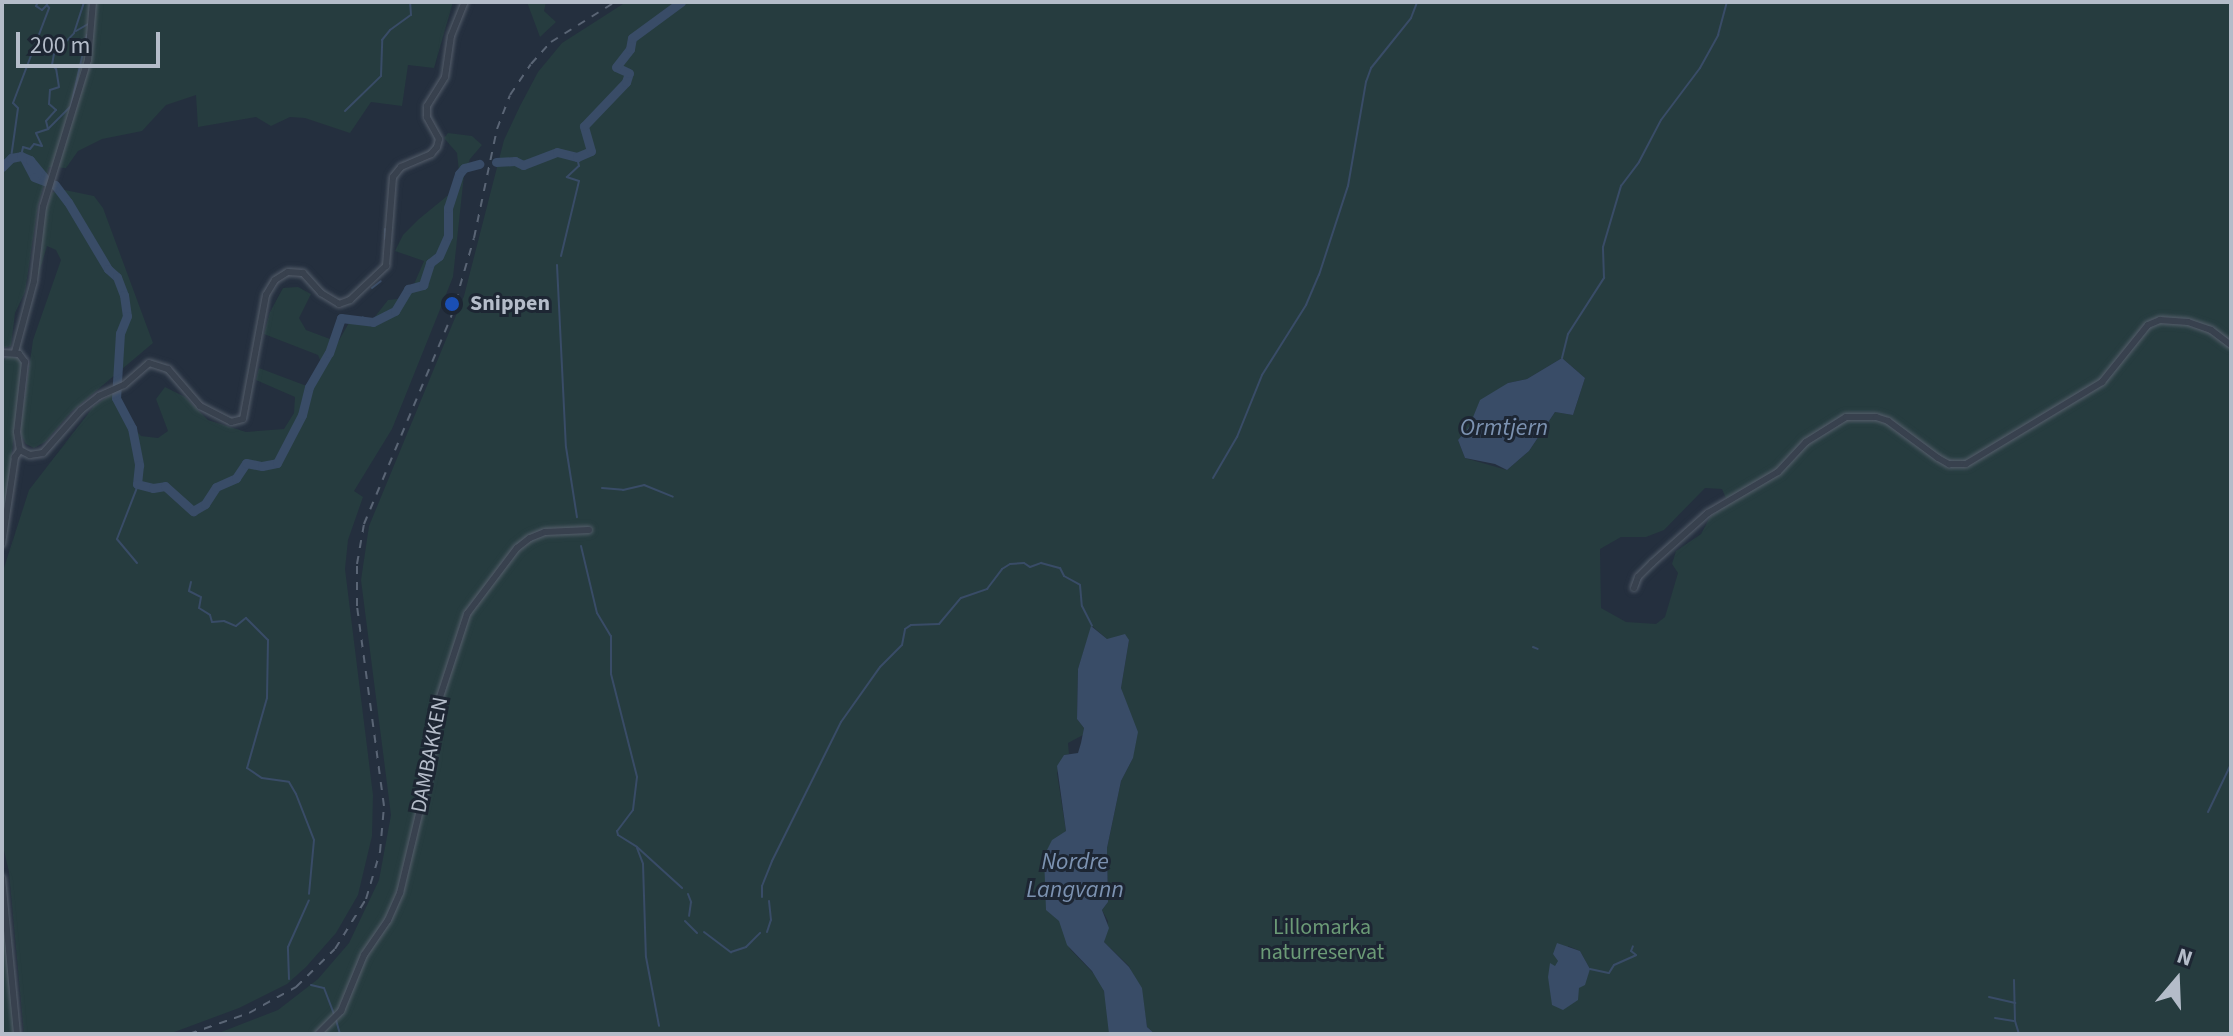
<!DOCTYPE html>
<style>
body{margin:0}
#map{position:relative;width:2233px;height:1036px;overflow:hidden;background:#242f3e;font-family:"Source Sans 3",sans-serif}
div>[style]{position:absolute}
.green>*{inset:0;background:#263c3f}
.water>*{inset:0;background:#394c67}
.stream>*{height:2px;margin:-1px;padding:0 1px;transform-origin:1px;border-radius:1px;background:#394c67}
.river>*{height:9px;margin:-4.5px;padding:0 4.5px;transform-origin:4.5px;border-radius:4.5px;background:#394c67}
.roads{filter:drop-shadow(0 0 2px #565f6c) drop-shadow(0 0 2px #565f6c)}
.minor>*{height:6px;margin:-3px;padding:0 3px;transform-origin:3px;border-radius:3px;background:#38414e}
.rail>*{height:2px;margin-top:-1px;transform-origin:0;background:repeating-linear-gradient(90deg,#5a6575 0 8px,transparent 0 16px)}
.dots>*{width:22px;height:22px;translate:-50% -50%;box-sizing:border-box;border:4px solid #1d2633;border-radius:50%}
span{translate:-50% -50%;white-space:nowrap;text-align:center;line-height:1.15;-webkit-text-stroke:6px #1d2633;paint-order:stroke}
.poi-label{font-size:22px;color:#b4bcc9;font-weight:700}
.left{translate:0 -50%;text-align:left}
.street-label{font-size:22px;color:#b4bcc9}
.park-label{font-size:22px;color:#6b9a76}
.water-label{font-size:24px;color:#7c92b1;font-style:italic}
.frame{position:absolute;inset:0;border:4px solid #b4bcc9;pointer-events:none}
.north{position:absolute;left:2137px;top:940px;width:80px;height:80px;-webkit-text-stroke:6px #1d2633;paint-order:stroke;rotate:19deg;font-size:22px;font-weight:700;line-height:32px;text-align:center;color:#b4bcc9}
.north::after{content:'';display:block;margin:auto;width:28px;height:36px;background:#b4bcc9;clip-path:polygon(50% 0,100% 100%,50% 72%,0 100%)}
.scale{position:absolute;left:16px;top:32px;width:144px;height:36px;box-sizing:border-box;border:4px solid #b4bcc9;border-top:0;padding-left:10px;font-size:24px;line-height:28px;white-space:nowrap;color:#b4bcc9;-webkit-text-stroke:6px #1d2633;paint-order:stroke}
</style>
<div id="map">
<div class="green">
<div style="clip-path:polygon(2px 2px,453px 2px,434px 68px,408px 65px,402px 106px,371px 102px,350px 133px,305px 118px,290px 117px,271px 126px,256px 117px,198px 127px,196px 95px,166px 105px,142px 131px,102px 139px,78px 151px,66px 168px,49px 167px,38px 205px,25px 292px,15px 313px,11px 346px,2px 348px)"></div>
<div style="clip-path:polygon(527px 2px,546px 2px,544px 11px,556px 22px,540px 37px)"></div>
<div style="clip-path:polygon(evenodd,626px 2px,2231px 2px,2231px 1034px,1155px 1034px,1147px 1027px,1143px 1001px,1129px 966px,1104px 942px,1108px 921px,1102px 910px,1108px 902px,1107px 848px,1121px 781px,1133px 758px,1128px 709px,1121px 688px,1129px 640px,1107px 639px,1092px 626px,1078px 669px,1077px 719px,1084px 728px,1083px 735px,1068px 743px,1069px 754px,1064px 755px,1057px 773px,1066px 831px,1060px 921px,1070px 949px,1101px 981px,1111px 1016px,1109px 1034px,216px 1034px,278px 1010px,318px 979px,349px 943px,379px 880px,391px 815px,361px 580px,369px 526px,464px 296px,504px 140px,520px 106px,538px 72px,562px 43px,626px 2px,1562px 358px,1585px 378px,1573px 415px,1555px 412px,1529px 451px,1507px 470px,1465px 458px,1458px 440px,1508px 383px,1527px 379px,1562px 358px,626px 2px,1705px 488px,1722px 489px,1728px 503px,1710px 517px,1701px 534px,1676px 551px,1672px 564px,1678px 573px,1665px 617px,1656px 624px,1626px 622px,1601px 608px,1600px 549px,1621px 537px,1646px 537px,1664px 530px,1705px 488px,626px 2px,1568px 946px,1580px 951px,1590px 969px,1579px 988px,1568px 946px)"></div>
<div style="clip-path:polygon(448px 133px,472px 136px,482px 145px,470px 159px,464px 175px,453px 277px,392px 429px,354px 491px,363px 497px,348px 540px,345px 569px,373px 795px,372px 836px,358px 895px,336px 933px,306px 967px,287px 984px,239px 1008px,169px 1034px,24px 1034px,9px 872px,2px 842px,2px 574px,29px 490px,94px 406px,112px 394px,121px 399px,124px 417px,141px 436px,158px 438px,168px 431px,156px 399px,165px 387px,185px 397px,208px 420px,246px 432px,284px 429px,294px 413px,295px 397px,256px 380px,259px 368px,312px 388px,321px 362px,318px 355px,264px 334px,270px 312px,283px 288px,298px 287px,311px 294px,299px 318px,306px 330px,338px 342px,350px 321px,370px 323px,388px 300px,408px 298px,424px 261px,395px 251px,403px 235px,419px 219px,452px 192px,459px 171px,457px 153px,444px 138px)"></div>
<div style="clip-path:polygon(60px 189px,94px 196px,103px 208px,153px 343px,71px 412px,45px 442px,34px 448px,26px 444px,20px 432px,33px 340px,61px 260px,56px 250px,47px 246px,38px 276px,35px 274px,42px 220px,52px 193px)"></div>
<div style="clip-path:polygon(10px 355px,21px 359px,23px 365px,2px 529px,2px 362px)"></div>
<div style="clip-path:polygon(2px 901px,14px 1018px,13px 1034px,2px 1034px)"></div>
</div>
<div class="water">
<div style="clip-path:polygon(1562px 358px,1585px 378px,1573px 415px,1555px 412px,1529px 451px,1507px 470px,1495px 464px,1465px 458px,1458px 440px,1469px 427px,1480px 400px,1508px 383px,1527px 379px)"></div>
<div style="clip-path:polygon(1091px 626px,1107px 639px,1125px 634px,1129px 640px,1121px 688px,1138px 732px,1133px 758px,1121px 781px,1107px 848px,1108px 902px,1102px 910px,1109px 928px,1104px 942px,1129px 967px,1142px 988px,1147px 1027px,1155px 1034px,1109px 1034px,1104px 991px,1092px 971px,1067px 945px,1059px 921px,1046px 910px,1044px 856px,1052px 840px,1066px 831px,1057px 766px,1064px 755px,1078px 753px,1081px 743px,1084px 728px,1077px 719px,1078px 669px)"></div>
<div style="clip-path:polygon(1557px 943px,1580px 951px,1590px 969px,1585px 985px,1579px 988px,1578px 1000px,1563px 1010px,1552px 1005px,1548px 977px,1550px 963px,1555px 966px,1558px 961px,1553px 954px)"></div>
</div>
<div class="stream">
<div style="left:76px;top:31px;width:14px;rotate:-30deg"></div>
<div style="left:345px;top:111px;width:50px;rotate:-44.2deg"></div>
<div style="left:381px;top:76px;width:36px;rotate:-88deg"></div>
<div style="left:382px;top:40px;width:13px;rotate:-51deg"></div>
<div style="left:390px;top:30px;width:26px;rotate:-36deg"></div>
<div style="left:411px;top:15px;width:13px;rotate:-94deg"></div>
<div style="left:48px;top:129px;width:33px;rotate:-45deg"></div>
<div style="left:71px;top:106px;width:73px;rotate:-77.3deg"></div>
<div style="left:21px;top:156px;width:9px;rotate:-77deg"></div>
<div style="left:23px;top:147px;width:7px;rotate:16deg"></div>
<div style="left:30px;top:149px;width:6px;rotate:-51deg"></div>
<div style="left:34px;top:144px;width:8px;rotate:14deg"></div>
<div style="left:42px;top:146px;width:14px;rotate:-115deg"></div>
<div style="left:36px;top:133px;width:13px;rotate:-18deg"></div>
<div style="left:48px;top:129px;width:8px;rotate:-104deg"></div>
<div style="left:46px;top:121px;width:15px;rotate:-48deg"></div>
<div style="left:56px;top:110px;width:9px;rotate:-139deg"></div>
<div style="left:49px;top:104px;width:14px;rotate:-86deg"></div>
<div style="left:50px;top:90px;width:9px;rotate:-18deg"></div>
<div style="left:59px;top:87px;width:18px;rotate:-99deg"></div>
<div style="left:56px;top:69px;width:6px;rotate:-135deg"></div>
<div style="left:52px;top:65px;width:11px;rotate:-80deg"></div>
<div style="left:54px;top:54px;width:29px;rotate:-46deg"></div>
<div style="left:74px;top:33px;width:33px;rotate:-72deg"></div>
<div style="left:11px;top:158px;width:50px;rotate:-82deg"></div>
<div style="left:18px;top:108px;width:7px;rotate:-135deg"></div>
<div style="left:13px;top:103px;width:102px;rotate:-69.2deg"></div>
<div style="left:49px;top:8px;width:4px;rotate:-124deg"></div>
<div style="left:47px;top:5px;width:7px;rotate:135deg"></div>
<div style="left:42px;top:10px;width:7px;rotate:-146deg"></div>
<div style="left:36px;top:6px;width:4px;rotate:-63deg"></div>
<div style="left:385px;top:229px;width:10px;rotate:90deg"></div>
<div style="left:561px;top:256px;width:77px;rotate:-76.5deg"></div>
<div style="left:579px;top:181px;width:13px;rotate:-162deg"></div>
<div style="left:567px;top:177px;width:16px;rotate:-43deg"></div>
<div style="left:579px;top:166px;width:9px;rotate:-103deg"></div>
<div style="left:557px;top:265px;width:182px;rotate:87.2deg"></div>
<div style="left:566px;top:447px;width:71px;rotate:81.1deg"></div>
<div style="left:372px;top:288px;width:11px;rotate:-38deg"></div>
<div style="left:359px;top:322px;width:6px;rotate:-51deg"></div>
<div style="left:1562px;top:358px;width:25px;rotate:-76deg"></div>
<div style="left:1568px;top:334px;width:67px;rotate:-57.3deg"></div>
<div style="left:1604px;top:278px;width:31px;rotate:-92deg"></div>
<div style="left:1603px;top:247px;width:64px;rotate:-73.6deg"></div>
<div style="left:1621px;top:186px;width:30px;rotate:-53deg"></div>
<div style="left:1639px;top:162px;width:47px;rotate:-62.4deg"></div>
<div style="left:1661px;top:120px;width:65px;rotate:-53.1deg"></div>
<div style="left:1700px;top:68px;width:38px;rotate:-61deg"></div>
<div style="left:1718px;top:35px;width:34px;rotate:-75deg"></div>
<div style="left:1213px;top:478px;width:48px;rotate:-59.7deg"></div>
<div style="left:1237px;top:437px;width:67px;rotate:-68deg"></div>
<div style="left:1262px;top:375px;width:83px;rotate:-57.8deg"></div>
<div style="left:1306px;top:305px;width:33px;rotate:-67deg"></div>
<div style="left:1319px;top:275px;width:94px;rotate:-72deg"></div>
<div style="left:1348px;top:186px;width:106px;rotate:-80.2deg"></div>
<div style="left:1366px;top:82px;width:15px;rotate:-70deg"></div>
<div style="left:1371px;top:68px;width:64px;rotate:-51.3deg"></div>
<div style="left:1411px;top:18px;width:17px;rotate:-69deg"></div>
<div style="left:602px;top:488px;width:21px;rotate:5deg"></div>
<div style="left:623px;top:490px;width:22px;rotate:-13deg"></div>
<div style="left:644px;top:485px;width:31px;rotate:22deg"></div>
<div style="left:581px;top:546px;width:69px;rotate:76.6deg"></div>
<div style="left:597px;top:613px;width:27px;rotate:59deg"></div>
<div style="left:611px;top:636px;width:38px;rotate:90deg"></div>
<div style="left:611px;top:674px;width:106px;rotate:75.8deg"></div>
<div style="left:637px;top:777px;width:33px;rotate:97deg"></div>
<div style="left:633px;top:810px;width:26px;rotate:127deg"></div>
<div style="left:617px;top:831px;width:4px;rotate:76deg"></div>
<div style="left:618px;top:835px;width:22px;rotate:32deg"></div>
<div style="left:637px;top:847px;width:61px;rotate:42.3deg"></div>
<div style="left:137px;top:563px;width:31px;rotate:-130deg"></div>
<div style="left:117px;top:539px;width:58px;rotate:-68.7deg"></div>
<div style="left:191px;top:582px;width:9px;rotate:103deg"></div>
<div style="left:189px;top:591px;width:13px;rotate:27deg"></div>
<div style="left:201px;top:597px;width:11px;rotate:100deg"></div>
<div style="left:199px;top:608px;width:13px;rotate:32deg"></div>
<div style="left:210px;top:615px;width:7px;rotate:74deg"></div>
<div style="left:212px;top:622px;width:12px;rotate:-5deg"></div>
<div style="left:224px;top:621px;width:13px;rotate:23deg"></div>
<div style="left:236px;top:626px;width:13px;rotate:-39deg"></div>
<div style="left:246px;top:618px;width:31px;rotate:45deg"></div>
<div style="left:268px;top:640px;width:58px;rotate:91deg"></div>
<div style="left:267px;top:698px;width:73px;rotate:105.9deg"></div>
<div style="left:247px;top:768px;width:18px;rotate:34deg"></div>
<div style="left:262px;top:778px;width:27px;rotate:8deg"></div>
<div style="left:289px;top:782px;width:14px;rotate:60deg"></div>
<div style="left:296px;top:794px;width:49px;rotate:68.6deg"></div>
<div style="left:314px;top:840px;width:54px;rotate:95.3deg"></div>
<div style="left:1533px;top:647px;width:5px;rotate:22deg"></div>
<div style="left:2208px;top:812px;width:53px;rotate:-64.4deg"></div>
<div style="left:637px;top:848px;width:17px;rotate:69deg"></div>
<div style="left:643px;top:864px;width:93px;rotate:88.2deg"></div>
<div style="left:646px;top:957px;width:70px;rotate:79.3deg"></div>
<div style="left:688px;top:894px;width:9px;rotate:69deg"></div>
<div style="left:691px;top:902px;width:14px;rotate:98deg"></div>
<div style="left:762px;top:897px;width:11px;rotate:-90deg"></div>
<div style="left:762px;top:886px;width:27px;rotate:-68deg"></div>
<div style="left:772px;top:861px;width:155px;rotate:-63.6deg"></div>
<div style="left:841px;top:722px;width:67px;rotate:-54.7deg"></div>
<div style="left:880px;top:667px;width:31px;rotate:-45deg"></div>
<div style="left:902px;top:645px;width:16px;rotate:-79deg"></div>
<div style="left:905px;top:629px;width:7px;rotate:-34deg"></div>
<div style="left:911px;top:625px;width:28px;rotate:-2deg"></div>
<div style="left:939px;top:624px;width:34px;rotate:-50deg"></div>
<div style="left:961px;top:598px;width:28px;rotate:-19deg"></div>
<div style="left:987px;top:589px;width:25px;rotate:-53deg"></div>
<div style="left:1002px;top:569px;width:9px;rotate:-32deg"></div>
<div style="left:1010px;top:564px;width:14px;rotate:-4deg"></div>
<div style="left:1024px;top:563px;width:7px;rotate:34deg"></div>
<div style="left:1030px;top:567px;width:12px;rotate:-20deg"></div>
<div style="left:1041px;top:563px;width:20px;rotate:15deg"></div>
<div style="left:1060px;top:568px;width:9px;rotate:63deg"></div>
<div style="left:1064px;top:576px;width:18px;rotate:29deg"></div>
<div style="left:1080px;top:585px;width:21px;rotate:85deg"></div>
<div style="left:1082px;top:606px;width:22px;rotate:63deg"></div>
<div style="left:685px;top:921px;width:17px;rotate:45deg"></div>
<div style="left:704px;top:932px;width:34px;rotate:37deg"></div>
<div style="left:731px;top:952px;width:16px;rotate:-18deg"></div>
<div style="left:746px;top:947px;width:20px;rotate:-45deg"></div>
<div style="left:767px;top:932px;width:13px;rotate:-72deg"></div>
<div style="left:771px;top:920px;width:19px;rotate:-96deg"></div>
<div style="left:1590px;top:969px;width:19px;rotate:12deg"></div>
<div style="left:1609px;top:973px;width:9px;rotate:-58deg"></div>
<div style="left:1614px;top:965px;width:24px;rotate:-24deg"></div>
<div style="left:1636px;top:955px;width:6px;rotate:-141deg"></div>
<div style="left:1631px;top:951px;width:5px;rotate:-68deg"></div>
<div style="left:289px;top:979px;width:32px;rotate:-92deg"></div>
<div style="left:288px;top:947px;width:51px;rotate:-65.9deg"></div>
<div style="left:2014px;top:980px;width:41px;rotate:88.6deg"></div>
<div style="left:2015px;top:1021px;width:14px;rotate:73deg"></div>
<div style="left:311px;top:985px;width:13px;rotate:13deg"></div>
<div style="left:324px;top:988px;width:28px;rotate:69deg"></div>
<div style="left:1989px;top:997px;width:27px;rotate:13deg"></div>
<div style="left:1995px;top:1018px;width:19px;rotate:9deg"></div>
<div style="left:336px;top:1020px;width:15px;rotate:74deg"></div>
</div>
<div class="river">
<div style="left:24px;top:158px;width:21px;rotate:62deg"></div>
<div style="left:34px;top:177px;width:22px;rotate:21deg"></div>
<div style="left:55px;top:185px;width:21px;rotate:53deg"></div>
<div style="left:68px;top:202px;width:78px;rotate:59.2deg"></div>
<div style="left:108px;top:269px;width:12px;rotate:42deg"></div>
<div style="left:117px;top:277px;width:19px;rotate:69deg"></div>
<div style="left:124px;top:295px;width:21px;rotate:82deg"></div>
<div style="left:127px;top:316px;width:18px;rotate:112deg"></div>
<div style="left:120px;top:333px;width:65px;rotate:93.5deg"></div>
<div style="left:116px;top:398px;width:34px;rotate:62deg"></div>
<div style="left:132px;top:428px;width:38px;rotate:79deg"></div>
<div style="left:139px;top:465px;width:19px;rotate:96deg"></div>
<div style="left:137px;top:484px;width:16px;rotate:14deg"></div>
<div style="left:153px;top:488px;width:12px;rotate:-9deg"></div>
<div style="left:165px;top:486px;width:38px;rotate:42deg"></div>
<div style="left:193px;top:511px;width:14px;rotate:-30deg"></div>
<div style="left:205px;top:504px;width:20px;rotate:-57deg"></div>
<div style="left:216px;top:487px;width:22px;rotate:-24deg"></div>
<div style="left:236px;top:478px;width:18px;rotate:-56deg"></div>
<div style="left:246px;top:463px;width:16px;rotate:11deg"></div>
<div style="left:262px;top:466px;width:15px;rotate:-11deg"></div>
<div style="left:277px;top:463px;width:54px;rotate:-62.5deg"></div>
<div style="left:302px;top:415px;width:29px;rotate:-76deg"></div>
<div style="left:309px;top:387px;width:39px;rotate:-60deg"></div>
<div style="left:329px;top:353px;width:37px;rotate:-71deg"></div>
<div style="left:341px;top:318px;width:32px;rotate:7deg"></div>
<div style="left:373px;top:322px;width:25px;rotate:-27deg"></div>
<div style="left:395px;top:311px;width:26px;rotate:-59deg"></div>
<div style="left:408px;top:289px;width:16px;rotate:-15deg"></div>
<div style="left:423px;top:285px;width:23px;rotate:-72deg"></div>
<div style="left:430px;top:263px;width:11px;rotate:-38deg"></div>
<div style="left:439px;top:256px;width:22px;rotate:-66deg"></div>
<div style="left:448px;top:236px;width:28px;rotate:-90deg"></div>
<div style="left:448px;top:208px;width:36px;rotate:-72deg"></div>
<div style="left:459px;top:174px;width:8px;rotate:-50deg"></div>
<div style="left:464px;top:168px;width:16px;rotate:-15deg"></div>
<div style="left:496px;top:162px;width:19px;rotate:-3deg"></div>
<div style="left:515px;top:161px;width:9px;rotate:27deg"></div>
<div style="left:523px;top:165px;width:36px;rotate:-21deg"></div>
<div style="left:557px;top:152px;width:21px;rotate:14deg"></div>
<div style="left:577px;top:157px;width:15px;rotate:-23deg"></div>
<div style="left:591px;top:151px;width:26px;rotate:-106deg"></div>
<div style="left:584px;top:126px;width:61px;rotate:-46.3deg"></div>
<div style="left:626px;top:82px;width:9px;rotate:-72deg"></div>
<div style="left:629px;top:73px;width:14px;rotate:-155deg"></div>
<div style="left:616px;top:67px;width:23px;rotate:-52deg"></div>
<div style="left:630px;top:49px;width:11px;rotate:-80deg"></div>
<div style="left:632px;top:38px;width:61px;rotate:-36.3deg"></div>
<div style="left:2px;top:167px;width:13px;rotate:-45deg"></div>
<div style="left:11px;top:158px;width:10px;rotate:-11deg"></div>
<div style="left:21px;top:156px;width:10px;rotate:24deg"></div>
<div style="left:30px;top:160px;width:26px;rotate:51deg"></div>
</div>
<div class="roads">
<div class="minor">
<div style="left:15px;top:352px;width:73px;rotate:-75deg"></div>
<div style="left:34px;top:281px;width:75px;rotate:-83.1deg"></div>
<div style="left:43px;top:207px;width:154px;rotate:-73deg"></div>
<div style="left:88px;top:60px;width:58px;rotate:-85.1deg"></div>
<div style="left:2px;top:353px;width:17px;rotate:3deg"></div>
<div style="left:19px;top:354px;width:10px;rotate:53deg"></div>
<div style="left:25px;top:362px;width:70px;rotate:96.5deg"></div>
<div style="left:17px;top:432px;width:18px;rotate:81deg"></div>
<div style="left:20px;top:450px;width:9px;rotate:126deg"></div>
<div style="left:15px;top:457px;width:88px;rotate:98.5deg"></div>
<div style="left:20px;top:450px;width:11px;rotate:27deg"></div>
<div style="left:30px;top:455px;width:13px;rotate:-9deg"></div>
<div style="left:43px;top:453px;width:57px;rotate:-48.5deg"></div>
<div style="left:81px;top:410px;width:23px;rotate:-38deg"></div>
<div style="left:99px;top:396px;width:27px;rotate:-24deg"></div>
<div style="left:124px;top:385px;width:33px;rotate:-41deg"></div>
<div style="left:149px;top:363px;width:20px;rotate:18deg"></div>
<div style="left:168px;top:369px;width:49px;rotate:49.1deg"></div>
<div style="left:200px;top:406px;width:35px;rotate:27deg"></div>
<div style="left:231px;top:422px;width:12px;rotate:-14deg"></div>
<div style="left:243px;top:419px;width:126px;rotate:-79.5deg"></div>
<div style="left:266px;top:295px;width:17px;rotate:-59deg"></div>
<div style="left:275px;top:280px;width:15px;rotate:-32deg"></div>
<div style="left:288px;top:272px;width:15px;rotate:4deg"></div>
<div style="left:303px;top:273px;width:27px;rotate:48deg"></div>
<div style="left:321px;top:293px;width:21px;rotate:31deg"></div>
<div style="left:339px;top:304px;width:12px;rotate:-20deg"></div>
<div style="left:350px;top:300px;width:50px;rotate:-43.4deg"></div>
<div style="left:386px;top:266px;width:89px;rotate:-85.5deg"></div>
<div style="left:393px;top:177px;width:13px;rotate:-51deg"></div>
<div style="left:401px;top:167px;width:33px;rotate:-23deg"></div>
<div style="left:431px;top:154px;width:9px;rotate:-49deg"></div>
<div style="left:437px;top:147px;width:8px;rotate:-76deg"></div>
<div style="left:439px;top:139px;width:25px;rotate:-119deg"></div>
<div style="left:427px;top:117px;width:11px;rotate:-90deg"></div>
<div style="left:427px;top:106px;width:34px;rotate:-58deg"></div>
<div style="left:445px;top:77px;width:41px;rotate:-81.7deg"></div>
<div style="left:451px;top:36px;width:37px;rotate:-68deg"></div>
<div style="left:1634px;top:588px;width:12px;rotate:-70deg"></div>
<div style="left:1638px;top:577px;width:20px;rotate:-45deg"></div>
<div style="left:1652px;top:563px;width:75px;rotate:-41.8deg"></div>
<div style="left:1708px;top:513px;width:81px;rotate:-30.4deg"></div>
<div style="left:1778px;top:472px;width:41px;rotate:-47deg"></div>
<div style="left:1806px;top:442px;width:47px;rotate:-32deg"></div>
<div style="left:1846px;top:417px;width:30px"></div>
<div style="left:1876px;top:417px;width:13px;rotate:18deg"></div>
<div style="left:1888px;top:421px;width:62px;rotate:36.5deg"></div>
<div style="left:1938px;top:458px;width:13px;rotate:29deg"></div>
<div style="left:1949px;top:464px;width:17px"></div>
<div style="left:1966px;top:464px;width:159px;rotate:-31.1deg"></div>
<div style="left:2102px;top:382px;width:73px;rotate:-51.1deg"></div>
<div style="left:2148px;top:325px;width:13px;rotate:-23deg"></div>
<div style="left:2160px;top:320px;width:28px;rotate:4deg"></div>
<div style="left:2188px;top:322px;width:24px;rotate:19deg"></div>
<div style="left:2211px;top:330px;width:25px;rotate:37deg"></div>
<div style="left:2px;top:878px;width:157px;rotate:84.5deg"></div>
<div style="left:318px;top:1034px;width:33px;rotate:-45deg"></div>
<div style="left:341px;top:1011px;width:61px;rotate:-67.7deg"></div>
<div style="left:364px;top:955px;width:42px;rotate:-55.6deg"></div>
<div style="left:388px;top:920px;width:30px;rotate:-66deg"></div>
<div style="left:400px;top:893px;width:133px;rotate:-76.5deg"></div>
<div style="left:431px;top:764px;width:58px;rotate:-84.1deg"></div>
<div style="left:437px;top:706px;width:97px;rotate:-71.9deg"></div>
<div style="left:467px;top:614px;width:83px;rotate:-52.9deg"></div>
<div style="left:517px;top:548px;width:16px;rotate:-38deg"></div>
<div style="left:530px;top:538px;width:16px;rotate:-22deg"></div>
<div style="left:545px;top:532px;width:44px;rotate:-2.6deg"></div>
</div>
</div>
<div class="rail">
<div style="left:189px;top:1034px;width:64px;rotate:-19.3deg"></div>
<div style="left:249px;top:1013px;width:54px;rotate:-29deg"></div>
<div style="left:296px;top:987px;width:54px;rotate:-44.3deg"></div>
<div style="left:335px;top:949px;width:59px;rotate:-58.2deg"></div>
<div style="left:366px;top:899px;width:49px;rotate:-73.4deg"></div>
<div style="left:380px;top:852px;width:46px;rotate:-85deg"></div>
<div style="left:384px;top:806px;width:202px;rotate:-97.7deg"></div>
<div style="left:357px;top:606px;width:42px;rotate:-90deg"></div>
<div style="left:357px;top:564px;width:41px;rotate:-80.1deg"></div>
<div style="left:364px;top:524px;width:225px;rotate:-67.2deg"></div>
<div style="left:451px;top:317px;width:82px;rotate:-73.8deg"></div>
<div style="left:474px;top:238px;width:111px;rotate:-78.1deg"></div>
<div style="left:497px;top:129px;width:36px;rotate:-69deg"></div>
<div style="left:510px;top:95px;width:37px;rotate:-56deg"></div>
<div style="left:531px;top:64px;width:30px;rotate:-48deg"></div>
<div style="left:551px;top:42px;width:75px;rotate:-32deg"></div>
</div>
<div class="dots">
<div style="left:452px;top:304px;background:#1a4fb4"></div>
</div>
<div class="poi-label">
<span class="left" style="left:470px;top:304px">Snippen</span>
</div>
<div class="street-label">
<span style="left:430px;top:755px;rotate:-79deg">DAMBAKKEN</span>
</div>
<div class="park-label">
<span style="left:1322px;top:940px">Lillomarka<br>naturreservat</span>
</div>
<div class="water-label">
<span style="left:1504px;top:428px">Ormtjern</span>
<span style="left:1075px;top:876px">Nordre<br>Langvann</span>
</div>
<div class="frame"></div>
<div class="north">N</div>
<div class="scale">200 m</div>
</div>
